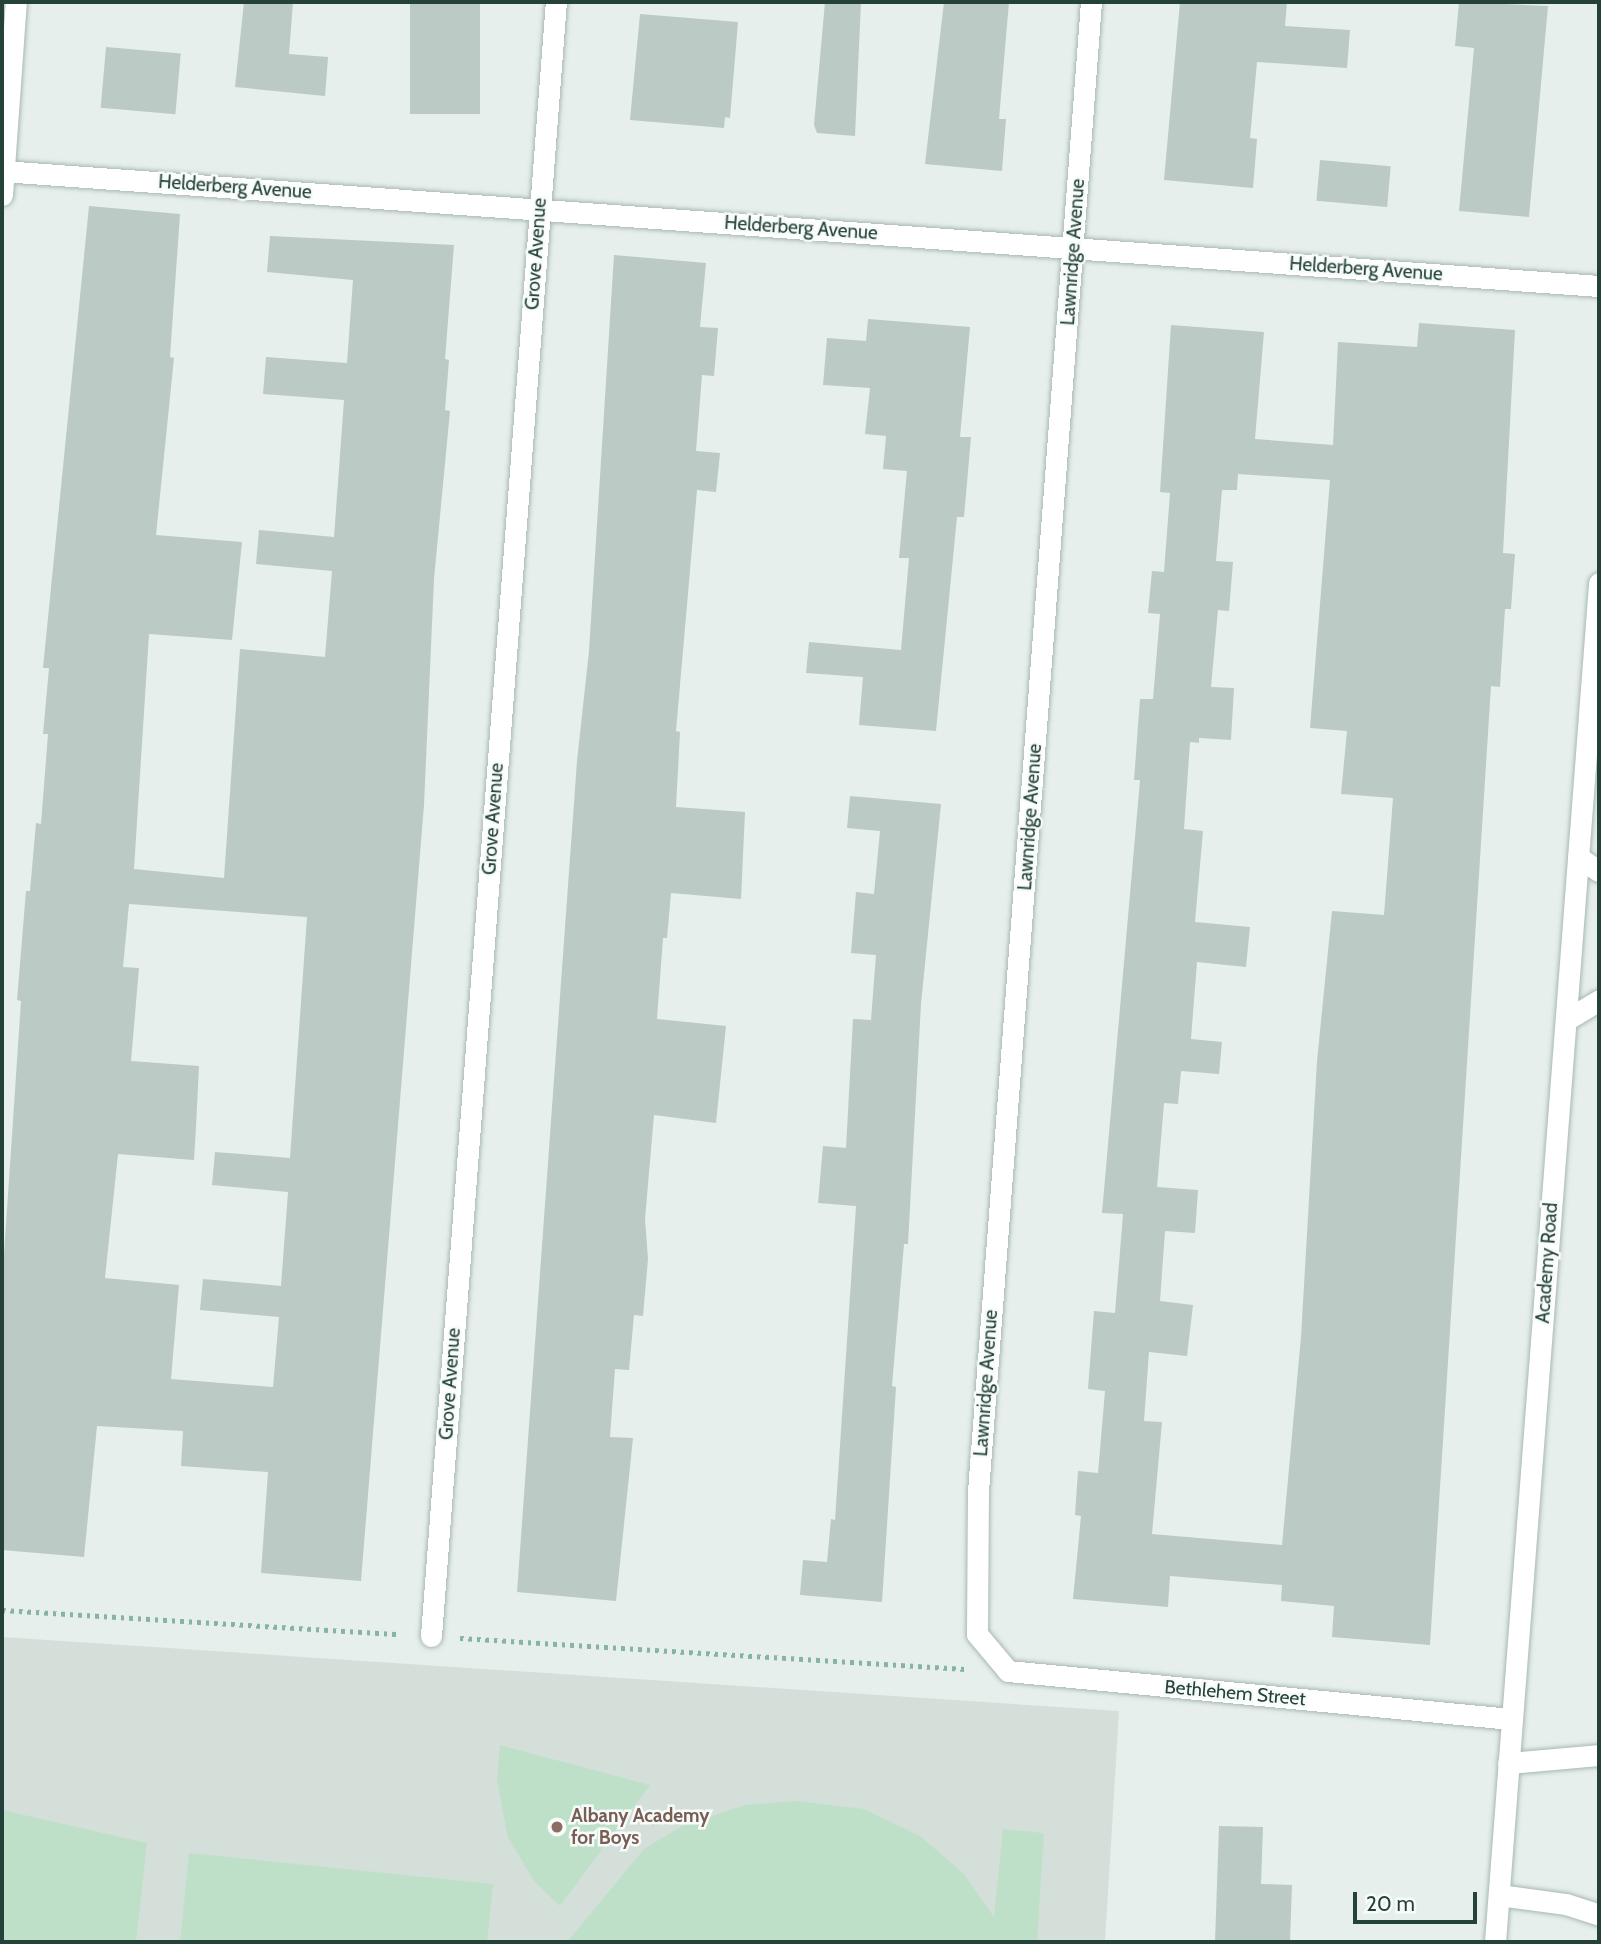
<!DOCTYPE html>
<style>
body{margin:0}
#map{position:relative;width:1601px;height:1944px;overflow:hidden;background:#e6efeb;font-family:Cabin,sans-serif}
div>[style]{position:absolute}
.built>*{inset:0;background:#d4dfda}
.green>*{inset:0;background:#bfe0c8}
.building>*{inset:0;background:#bbcac4;transform-origin:0 0}
.path>*{height:4.5px;margin-top:-2.25px;transform-origin:0;background:repeating-linear-gradient(90deg,#86b3a5 0 3.5px,transparent 0 8.5px)}
.roads{filter:drop-shadow(0 0 2px #a8b8b2) drop-shadow(0 0 2px #a8b8b2)}
.minor>*{height:21px;margin:-10.5px;padding:0 10.5px;transform-origin:10.5px;border-radius:10.5px;background:#fff}
.dots>*{width:19px;height:19px;translate:-50% -50%;box-sizing:border-box;border:4px solid #f7fbf9;border-radius:50%}
span{translate:-50% -50%;white-space:nowrap;text-align:center;line-height:1.15;-webkit-text-stroke:5px #f7fbf9;paint-order:stroke}
.street-label{font-size:19px;color:#24423a}
.education-label{font-size:19px;color:#785e54;font-weight:700}
.left{translate:0 -50%;text-align:left}
.frame{position:absolute;inset:0;border:4px solid #24423a;pointer-events:none}
.scale{position:absolute;left:1353px;top:1892px;width:124px;height:32px;box-sizing:border-box;border:4px solid #24423a;border-top:0;padding-left:9px;font-size:21px;line-height:24px;white-space:nowrap;color:#24423a;-webkit-text-stroke:5px #f7fbf9;paint-order:stroke}
</style>
<div id="map">
<div class="built">
<div style="clip-path:polygon(2px 1637px,1119px 1711px,1105px 1942px,2px 1942px)"></div>
</div>
<div class="green">
<div style="clip-path:polygon(500px 1745px,650px 1785px,560px 1906px,535px 1882px,508px 1838px,497px 1780px)"></div>
<div style="clip-path:polygon(797px 1801px,864px 1809px,920px 1836px,963px 1873px,994px 1917px,1003px 1829px,1044px 1833px,1037px 1942px,567px 1942px,644px 1849px,682px 1826px,745px 1805px)"></div>
<div style="clip-path:polygon(2px 1810px,147px 1843px,136px 1942px,2px 1942px)"></div>
<div style="clip-path:polygon(189px 1853px,493px 1884px,487px 1942px,180px 1942px)"></div>
</div>
<div class="building">
<div style="clip-path:polygon(244px 2px,293px 2px,289px 54px,328px 57px,325px 96px,235px 87px)"></div>
<div style="left:410px;top:2px;width:70px;height:112px"></div>
<div style="clip-path:polygon(825px 2px,861px 2px,855px 136px,817px 133px,814px 125px)"></div>
<div style="clip-path:polygon(944px 2px,1009px 2px,999px 119px,1006px 119px,1002px 171px,925px 164px)"></div>
<div style="clip-path:polygon(1180px 2px,1287px 2px,1285px 26px,1350px 30px,1347px 68px,1257px 62px,1250px 138px,1257px 139px,1253px 188px,1164px 180px)"></div>
<div style="clip-path:polygon(1459px 2px,1548px 6px,1529px 217px,1459px 211px,1474px 48px,1455px 46px)"></div>
<div style="clip-path:polygon(640px 14px,738px 22px,730px 118px,725px 117px,724px 128px,630px 120px)"></div>
<div style="left:106px;top:47px;width:75px;height:61px;rotate:5deg"></div>
<div style="left:1320px;top:160px;width:71px;height:41px;rotate:5deg"></div>
<div style="clip-path:polygon(evenodd,89px 206px,180px 214px,170px 357px,174px 358px,156px 535px,242px 542px,232px 640px,149px 634px,134px 869px,224px 878px,240px 649px,325px 657px,332px 571px,256px 564px,259px 530px,334px 537px,344px 400px,263px 394px,266px 357px,347px 363px,353px 280px,267px 272px,270px 236px,454px 245px,445px 359px,449px 360px,445px 410px,450px 411px,434px 579px,424px 805px,361px 1581px,261px 1573px,268px 1472px,181px 1466px,183px 1431px,97px 1426px,84px 1557px,2px 1550px,2px 1284px,21px 1001px,17px 1000px,26px 891px,30px 891px,36px 823px,41px 824px,48px 734px,43px 734px,49px 668px,43px 668px,89px 206px,129px 904px,307px 917px,290px 1158px,215px 1152px,212px 1185px,288px 1192px,281px 1286px,203px 1279px,200px 1310px,279px 1317px,273px 1387px,171px 1379px,179px 1285px,105px 1278px,118px 1154px,194px 1160px,196px 1127px,199px 1066px,131px 1061px,139px 968px,123px 967px,129px 904px)"></div>
<div style="clip-path:polygon(614px 255px,706px 263px,700px 327px,718px 328px,714px 376px,702px 375px,696px 451px,720px 453px,716px 492px,697px 490px,676px 731px,680px 732px,676px 807px,745px 812px,741px 899px,671px 893px,667px 938px,663px 938px,657px 1019px,726px 1026px,716px 1123px,654px 1115px,645px 1219px,648px 1259px,643px 1316px,634px 1315px,629px 1370px,615px 1369px,610px 1437px,633px 1438px,616px 1601px,517px 1592px,577px 761px,589px 651px)"></div>
<div style="clip-path:polygon(868px 319px,970px 327px,960px 437px,971px 437px,964px 517px,957px 517px,936px 731px,859px 725px,863px 677px,806px 673px,809px 642px,901px 650px,909px 558px,899px 558px,907px 471px,883px 469px,886px 436px,865px 434px,870px 388px,823px 385px,827px 338px,866px 341px)"></div>
<div style="clip-path:polygon(evenodd,1419px 323px,1515px 330px,1503px 553px,1515px 554px,1511px 609px,1505px 609px,1500px 687px,1491px 686px,1430px 1645px,1332px 1637px,1334px 1606px,1281px 1601px,1282px 1585px,1170px 1576px,1168px 1607px,1073px 1599px,1081px 1516px,1075px 1515px,1078px 1471px,1098px 1473px,1105px 1391px,1088px 1389px,1094px 1311px,1115px 1313px,1123px 1214px,1102px 1213px,1140px 780px,1134px 780px,1140px 699px,1153px 699px,1160px 614px,1148px 613px,1152px 571px,1164px 572px,1170px 493px,1160px 492px,1171px 325px,1264px 332px,1255px 439px,1333px 445px,1338px 342px,1417px 347px,1419px 323px,1238px 474px,1330px 480px,1310px 728px,1347px 731px,1341px 794px,1393px 798px,1384px 915px,1332px 911px,1317px 1061px,1301px 1337px,1282px 1545px,1152px 1534px,1162px 1422px,1144px 1421px,1149px 1352px,1187px 1356px,1193px 1305px,1160px 1301px,1165px 1231px,1195px 1233px,1198px 1190px,1157px 1187px,1164px 1103px,1178px 1104px,1181px 1071px,1219px 1074px,1222px 1042px,1191px 1039px,1197px 962px,1246px 967px,1250px 927px,1195px 922px,1203px 831px,1184px 829px,1190px 742px,1199px 743px,1199px 738px,1231px 740px,1234px 688px,1211px 687px,1218px 610px,1229px 611px,1233px 562px,1216px 561px,1222px 490px,1237px 490px,1238px 474px)"></div>
<div style="clip-path:polygon(850px 796px,941px 804px,921px 1004px,908px 1244px,904px 1244px,892px 1386px,896px 1387px,882px 1602px,800px 1595px,803px 1560px,827px 1562px,831px 1519px,835px 1520px,856px 1206px,818px 1203px,823px 1146px,846px 1148px,853px 1019px,871px 1020px,876px 955px,851px 953px,856px 892px,874px 894px,880px 831px,847px 828px)"></div>
<div style="clip-path:polygon(1219px 1826px,1263px 1827px,1261px 1884px,1292px 1885px,1290px 1942px,1215px 1942px)"></div>
</div>
<div class="path">
<div style="left:2px;top:1610px;width:398px;rotate:3.5deg"></div>
<div style="left:460px;top:1638px;width:506px;rotate:3.51deg"></div>
</div>
<div class="roads">
<div class="minor">
<div style="left:1091px;top:2px;width:1492px;rotate:94.34deg"></div>
<div style="left:978px;top:1490px;width:144px;rotate:90.4deg"></div>
<div style="left:977px;top:1634px;width:48px;rotate:50deg"></div>
<div style="left:1008px;top:1671px;width:505px;rotate:5.45deg"></div>
<div style="left:2px;top:171px;width:1601px;rotate:4.12deg"></div>
<div style="left:2px;top:195px;width:194px;rotate:-85.9deg"></div>
<div style="left:1578px;top:857px;width:25px;rotate:34deg"></div>
<div style="left:1566px;top:1020px;width:39px;rotate:-31deg"></div>
<div style="left:431px;top:1636px;width:1639px;rotate:-85.63deg"></div>
<div style="left:1508px;top:1763px;width:91px;rotate:-5deg"></div>
<div style="left:1499px;top:1895px;width:68px;rotate:7.7deg"></div>
<div style="left:1566px;top:1904px;width:35px;rotate:18deg"></div>
<div style="left:1495px;top:1942px;width:1363px;rotate:-85.62deg"></div>
</div>
</div>
<div class="dots">
<div style="left:557px;top:1827px;background:#8d6e63"></div>
</div>
<div class="street-label">
<span style="left:235px;top:187px;rotate:4deg">Helderberg Avenue</span>
<span style="left:801px;top:228px;rotate:4deg">Helderberg Avenue</span>
<span style="left:1073px;top:252px;rotate:-86deg">Lawnridge Avenue</span>
<span style="left:536px;top:254px;rotate:-86deg">Grove Avenue</span>
<span style="left:1366px;top:269px;rotate:4deg">Helderberg Avenue</span>
<span style="left:1030px;top:817px;rotate:-86deg">Lawnridge Avenue</span>
<span style="left:493px;top:819px;rotate:-86deg">Grove Avenue</span>
<span style="left:1547px;top:1263px;rotate:-86deg">Academy Road</span>
<span style="left:986px;top:1383px;rotate:-86deg">Lawnridge Avenue</span>
<span style="left:450px;top:1384px;rotate:-86deg">Grove Avenue</span>
<span style="left:1235px;top:1693px;rotate:5deg">Bethlehem Street</span>
</div>
<div class="education-label">
<span class="left" style="left:571px;top:1827px">Albany Academy<br>for Boys</span>
</div>
<div class="frame"></div>
<div class="scale">20 m</div>
</div>
